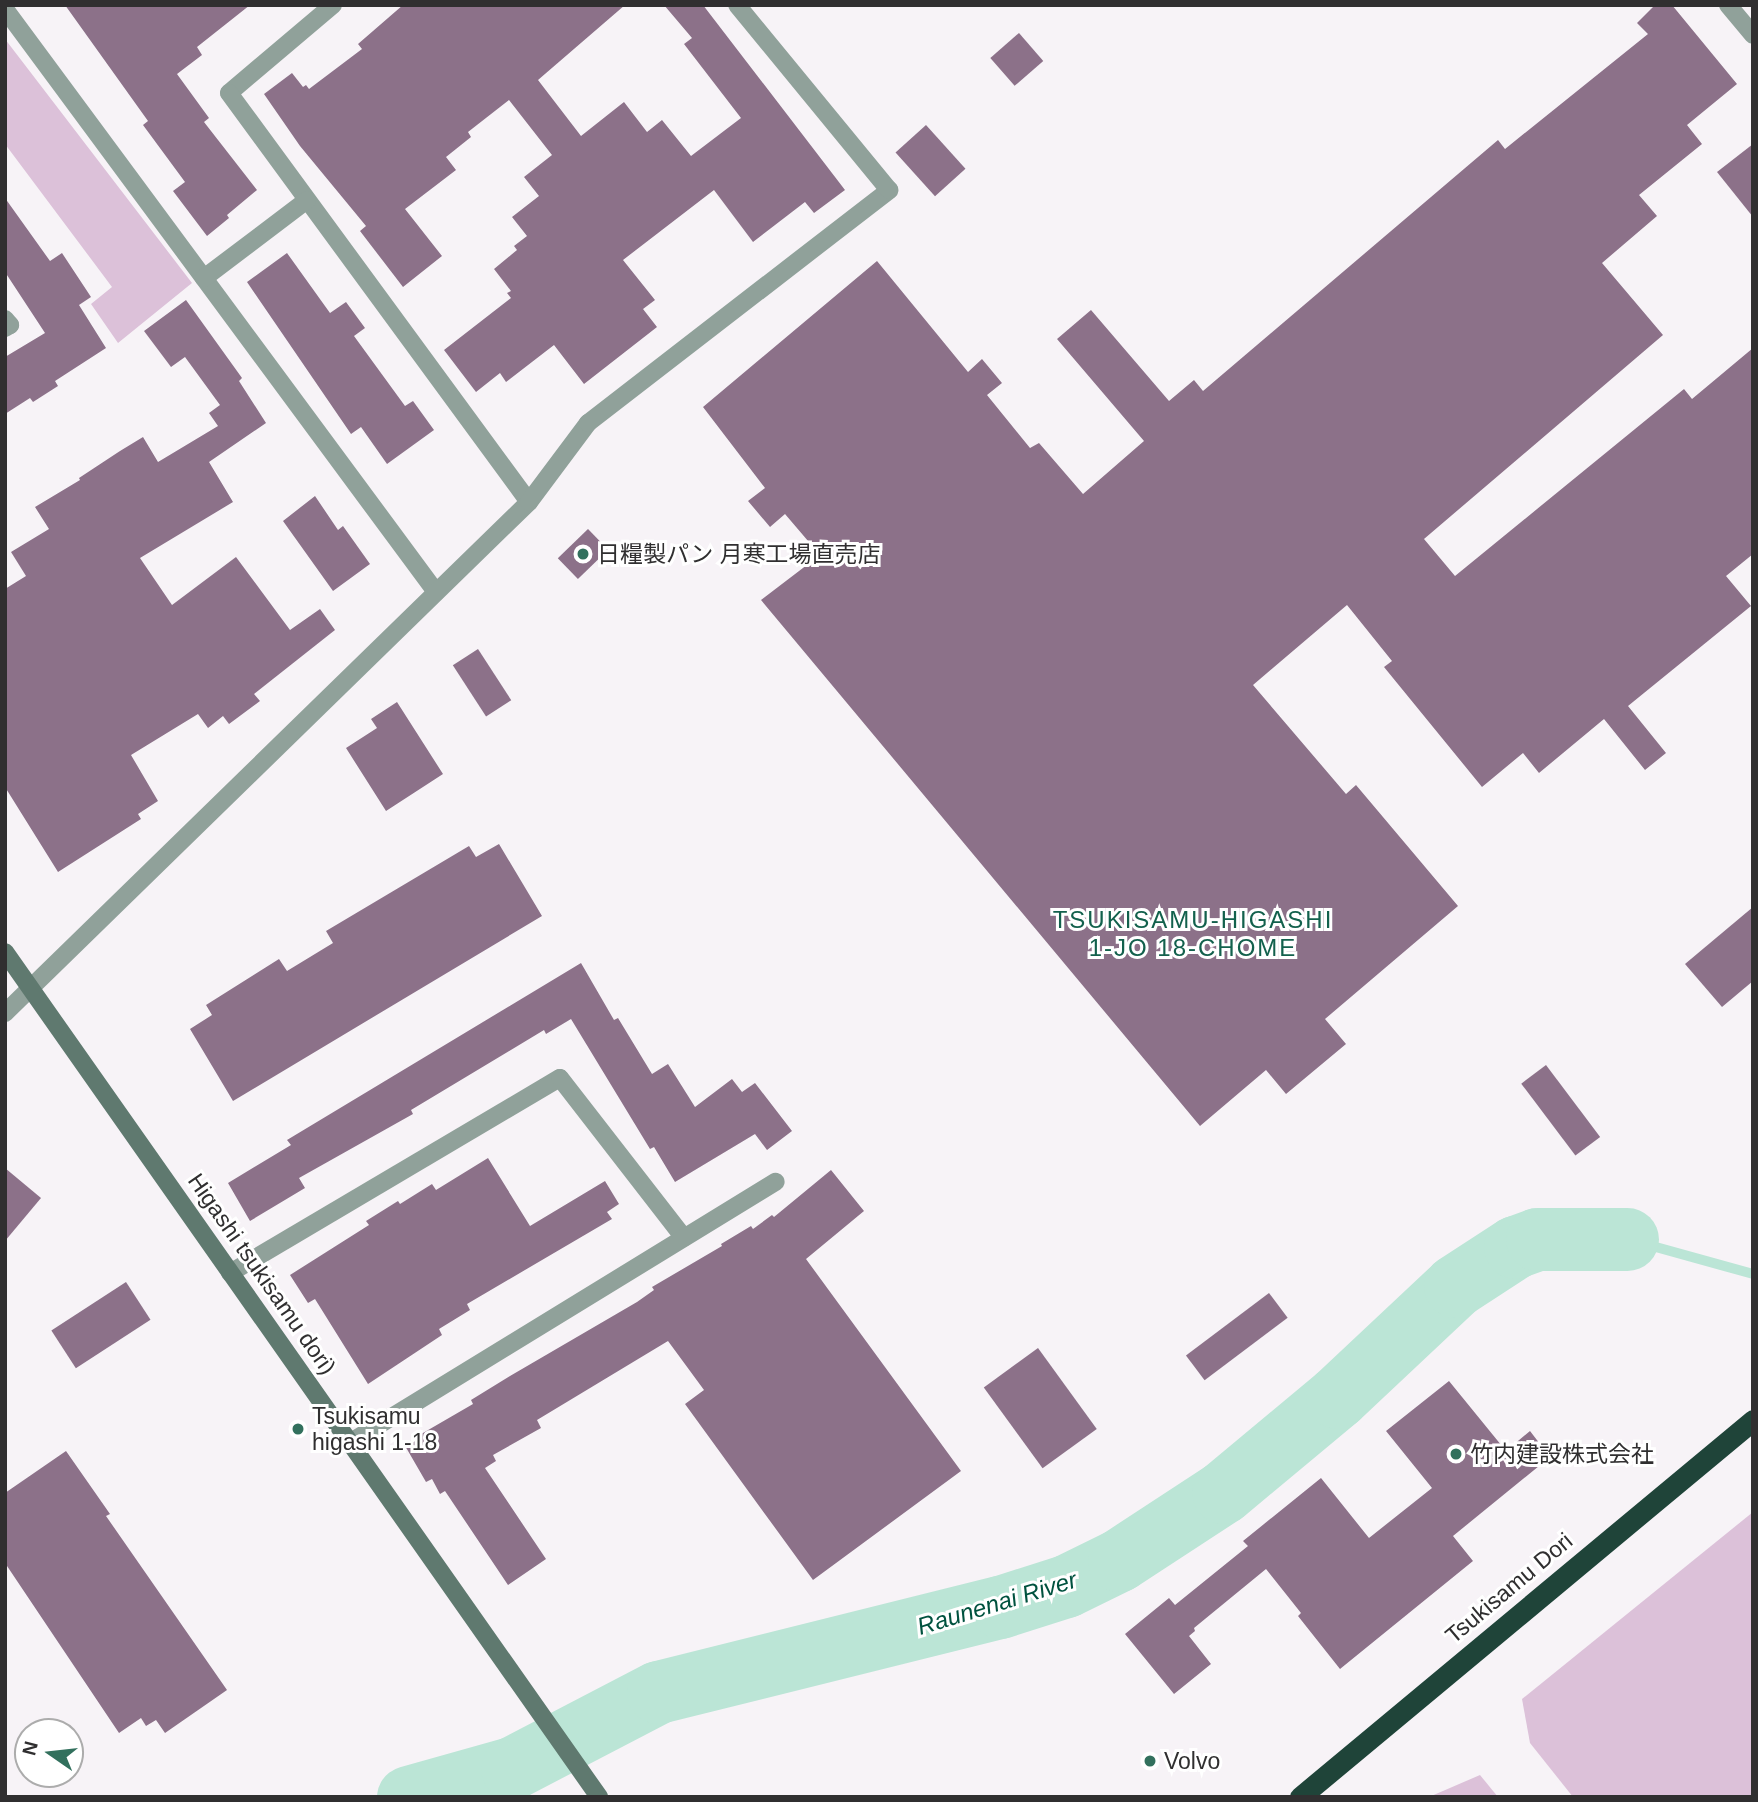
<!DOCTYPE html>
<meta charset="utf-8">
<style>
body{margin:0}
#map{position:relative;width:1758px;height:1802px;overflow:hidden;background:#f7f3f7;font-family:Helvetica,"Noto Sans JP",sans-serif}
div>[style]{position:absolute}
.green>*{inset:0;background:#dcc1d9}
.stream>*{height:10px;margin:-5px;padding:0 5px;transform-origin:5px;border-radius:5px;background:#bbe5d6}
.river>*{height:63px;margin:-31.5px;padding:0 31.5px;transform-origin:31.5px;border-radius:31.5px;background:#bbe5d6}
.building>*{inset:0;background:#8c7189;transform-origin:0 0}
.street>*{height:18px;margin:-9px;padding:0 9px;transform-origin:9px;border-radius:9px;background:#90a19a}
.secondary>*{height:18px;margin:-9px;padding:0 9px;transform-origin:9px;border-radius:9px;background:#5f796f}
.highway>*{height:21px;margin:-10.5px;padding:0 10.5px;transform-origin:10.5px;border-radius:10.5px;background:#1f4439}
.dots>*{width:19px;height:19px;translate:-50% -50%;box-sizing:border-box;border:4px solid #fff;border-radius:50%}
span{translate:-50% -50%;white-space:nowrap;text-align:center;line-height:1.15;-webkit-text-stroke:6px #fff;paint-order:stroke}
.poi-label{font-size:23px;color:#302f30}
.left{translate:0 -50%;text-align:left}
.street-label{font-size:23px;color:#302f30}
.neighbourhood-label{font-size:24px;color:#13614d;letter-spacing:2px}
.water-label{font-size:24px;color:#00523f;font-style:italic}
.frame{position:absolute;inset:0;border:7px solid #302f30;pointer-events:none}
.north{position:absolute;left:14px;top:1718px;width:70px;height:70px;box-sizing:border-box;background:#fff;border:2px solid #acacac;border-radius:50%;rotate:284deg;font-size:19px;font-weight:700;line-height:28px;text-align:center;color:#302f30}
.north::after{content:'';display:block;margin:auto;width:24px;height:32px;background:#32705d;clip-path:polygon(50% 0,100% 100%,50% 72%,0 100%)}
</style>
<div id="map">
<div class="green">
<div style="clip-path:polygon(5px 39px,192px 283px,118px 343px,91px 304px,112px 287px,5px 144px)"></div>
<div style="clip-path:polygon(1753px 1512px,1753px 1797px,1573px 1797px,1530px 1743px,1522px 1699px)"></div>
<div style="clip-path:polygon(1480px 1775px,1498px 1797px,1429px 1797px)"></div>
</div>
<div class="stream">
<div style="left:1627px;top:1239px;width:131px;rotate:15.5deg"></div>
</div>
<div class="river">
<div style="left:408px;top:1797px;width:108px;rotate:-15.6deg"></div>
<div style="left:512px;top:1768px;width:165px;rotate:-27.5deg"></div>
<div style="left:658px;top:1692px;width:352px;rotate:-14deg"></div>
<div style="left:1000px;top:1607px;width:69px;rotate:-17.7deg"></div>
<div style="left:1066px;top:1586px;width:59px;rotate:-26.1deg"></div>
<div style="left:1119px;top:1560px;width:124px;rotate:-33.2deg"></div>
<div style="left:1223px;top:1492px;width:148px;rotate:-39.8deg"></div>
<div style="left:1337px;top:1397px;width:162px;rotate:-43.2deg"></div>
<div style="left:1455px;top:1286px;width:72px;rotate:-33deg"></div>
<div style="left:1515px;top:1247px;width:23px;rotate:-20deg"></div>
<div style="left:1537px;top:1239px;width:90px"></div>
</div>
<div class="building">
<div style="clip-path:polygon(65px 5px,250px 5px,197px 47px,202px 55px,177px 74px,209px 118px,204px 122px,257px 190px,227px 215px,229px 218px,207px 236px,173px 191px,185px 182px,143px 125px,148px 121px)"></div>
<div style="clip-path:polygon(403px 5px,625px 5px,538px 80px,581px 136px,624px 102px,647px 132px,662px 120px,691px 156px,741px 118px,684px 44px,692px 38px,664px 5px,703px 5px,845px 190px,814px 213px,805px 202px,753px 242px,714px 190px,623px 260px,655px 300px,643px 309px,657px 327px,584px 384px,554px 345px,506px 382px,500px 373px,476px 392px,444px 350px,511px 298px,507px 293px,511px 291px,494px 269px,517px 250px,514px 246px,527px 236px,512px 217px,539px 196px,524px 177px,552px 155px,509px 100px,468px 132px,471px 137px,446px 157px,456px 170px,405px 209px,442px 256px,403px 287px,360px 231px,366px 226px,300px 146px,264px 94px,292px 73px,303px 87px,306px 85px,309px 89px,362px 49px,358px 44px)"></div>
<div style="clip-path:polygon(1655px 5px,1672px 5px,1737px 84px,1687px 125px,1702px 144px,1639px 195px,1657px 216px,1602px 263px,1663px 335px,1424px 539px,1455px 576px,1684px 389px,1692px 399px,1753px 348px,1753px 554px,1726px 576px,1751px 606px,1628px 706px,1666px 753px,1645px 770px,1604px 719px,1539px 773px,1523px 753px,1482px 787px,1384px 667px,1392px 661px,1347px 605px,1253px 685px,1346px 794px,1356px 785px,1458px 906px,1325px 1019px,1346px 1044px,1286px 1094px,1266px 1070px,1200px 1126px,761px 600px,820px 555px,785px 514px,770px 527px,748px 501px,765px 488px,703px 407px,877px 261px,968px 372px,982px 359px,1002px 383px,987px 395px,1030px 448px,1039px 443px,1083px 494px,1144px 441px,1057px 339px,1091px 310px,1169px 401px,1194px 380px,1203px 391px,1498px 140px,1505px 149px,1648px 34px,1637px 23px)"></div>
<div style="left:1019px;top:33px;width:37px;height:38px;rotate:49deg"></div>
<div style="left:926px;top:125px;width:59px;height:41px;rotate:48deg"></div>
<div style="clip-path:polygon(1753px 144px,1753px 217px,1717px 172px)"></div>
<div style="clip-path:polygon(5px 198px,50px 261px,62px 253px,91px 297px,79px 305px,106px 348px,55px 381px,58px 386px,33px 402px,30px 398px,5px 414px,5px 357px,45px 333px,5px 272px)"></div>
<div style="clip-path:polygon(287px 253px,330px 313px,346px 302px,365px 328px,354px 336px,405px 406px,413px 401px,434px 430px,387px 464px,361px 427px,351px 434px,247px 282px)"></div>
<div style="clip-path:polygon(186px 300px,242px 378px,239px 381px,266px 423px,209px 462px,233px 502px,140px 558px,172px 605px,236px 557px,290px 630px,320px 609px,335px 630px,254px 694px,260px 701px,229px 724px,223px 716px,208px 728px,198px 714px,131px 755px,158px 801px,138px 814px,141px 819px,58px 872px,5px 787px,5px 589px,26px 576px,11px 552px,49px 529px,35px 507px,80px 480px,79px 478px,120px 451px,143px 437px,158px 462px,218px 426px,209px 413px,220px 405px,185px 357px,171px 367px,144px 331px)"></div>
<div style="clip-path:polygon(315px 496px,338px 530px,343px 526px,370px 564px,333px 591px,283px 521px)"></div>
<div style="left:588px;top:529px;width:29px;height:42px;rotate:46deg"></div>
<div style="left:478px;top:649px;width:61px;height:30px;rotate:57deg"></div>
<div style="clip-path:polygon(397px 702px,443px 774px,386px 811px,346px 748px,377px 728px,371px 719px)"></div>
<div style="clip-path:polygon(499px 844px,542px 916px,233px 1101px,190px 1029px,212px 1015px,206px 1005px,279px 959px,287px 971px,333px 943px,326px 931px,469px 846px,476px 857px)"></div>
<div style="clip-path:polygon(1753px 907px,1753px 981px,1722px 1007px,1685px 964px)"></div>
<div style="clip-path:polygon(581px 963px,614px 1020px,618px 1018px,652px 1074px,668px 1064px,695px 1107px,732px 1079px,742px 1092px,755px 1083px,792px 1131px,767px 1150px,755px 1134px,675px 1182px,654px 1147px,650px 1149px,571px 1019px,546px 1034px,544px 1030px,411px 1110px,413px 1114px,299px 1178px,305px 1188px,250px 1221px,228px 1183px,291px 1145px,287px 1140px)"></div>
<div style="left:1546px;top:1065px;width:90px;height:31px;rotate:53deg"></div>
<div style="clip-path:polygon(488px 1158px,530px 1226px,605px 1181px,619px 1204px,607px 1212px,612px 1219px,467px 1304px,470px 1310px,439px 1329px,442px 1335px,368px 1384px,315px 1299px,308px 1303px,290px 1275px,369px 1225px,366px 1221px,398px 1201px,400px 1204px,432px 1184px,436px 1190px)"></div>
<div style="clip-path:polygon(5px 1168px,41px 1198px,5px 1241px)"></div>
<div style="clip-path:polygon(831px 1170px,864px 1211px,806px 1259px,961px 1471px,813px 1580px,685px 1404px,704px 1390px,668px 1341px,537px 1420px,541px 1428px,493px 1455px,496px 1461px,485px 1468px,546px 1559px,508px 1585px,445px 1491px,440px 1494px,432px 1479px,426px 1482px,404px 1444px,473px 1404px,471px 1400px,510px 1376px,637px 1302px,654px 1290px,652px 1287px,722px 1246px,721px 1244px,751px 1226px,753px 1229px,772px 1215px,774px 1217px)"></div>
<div style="left:126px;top:1282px;width:45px;height:89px;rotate:57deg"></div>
<div style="left:1269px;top:1293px;width:31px;height:104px;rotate:53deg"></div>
<div style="left:1038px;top:1348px;width:100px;height:67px;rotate:54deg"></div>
<div style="clip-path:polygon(1449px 1381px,1506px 1451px,1530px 1431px,1550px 1457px,1453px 1536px,1473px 1561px,1340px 1669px,1298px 1616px,1301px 1613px,1266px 1569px,1194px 1628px,1195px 1631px,1189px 1636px,1211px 1664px,1174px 1694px,1125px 1634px,1169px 1598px,1175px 1605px,1248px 1546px,1243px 1541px,1321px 1478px,1369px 1538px,1432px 1488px,1386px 1431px)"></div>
<div style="clip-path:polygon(66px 1451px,110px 1514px,106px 1516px,227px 1690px,165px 1733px,156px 1720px,146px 1726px,141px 1718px,119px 1733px,5px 1563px,5px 1493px)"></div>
</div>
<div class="street">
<div style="left:333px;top:5px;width:136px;rotate:139.8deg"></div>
<div style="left:229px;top:93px;width:507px;rotate:53.74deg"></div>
<div style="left:1728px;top:5px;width:39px;rotate:50deg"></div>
<div style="left:5px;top:9px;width:725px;rotate:53.53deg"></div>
<div style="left:204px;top:278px;width:129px;rotate:-37.1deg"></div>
<div style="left:5px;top:319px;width:8px;rotate:50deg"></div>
<div style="left:10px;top:325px;width:6px;rotate:149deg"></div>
<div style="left:5px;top:1013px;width:732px;rotate:-44.28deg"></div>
<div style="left:529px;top:502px;width:99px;rotate:-53.2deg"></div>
<div style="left:588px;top:423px;width:381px;rotate:-37.7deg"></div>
<div style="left:889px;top:190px;width:239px;rotate:-129.4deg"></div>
<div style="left:230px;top:1273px;width:383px;rotate:-30.6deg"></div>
<div style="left:560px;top:1078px;width:202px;rotate:52.2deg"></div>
<div style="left:351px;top:1442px;width:498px;rotate:-31.5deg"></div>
</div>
<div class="secondary">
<div style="left:5px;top:952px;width:1033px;rotate:54.89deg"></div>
</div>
<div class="highway">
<div style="left:1300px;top:1797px;width:589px;rotate:-39.77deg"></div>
</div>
<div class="dots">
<div style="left:583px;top:554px;background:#32705d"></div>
<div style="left:298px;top:1429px;background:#32705d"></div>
<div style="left:1456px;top:1454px;background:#32705d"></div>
<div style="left:1150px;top:1761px;background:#32705d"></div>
</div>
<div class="poi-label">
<span class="left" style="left:597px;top:554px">日糧製パン 月寒工場直売店</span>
<span class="left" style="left:312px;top:1429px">Tsukisamu<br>higashi 1-18</span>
<span class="left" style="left:1470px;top:1454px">竹内建設株式会社</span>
<span class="left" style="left:1164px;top:1761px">Volvo</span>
</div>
<div class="street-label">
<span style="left:262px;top:1274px;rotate:55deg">Higashi tsukisamu dori)</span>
<span style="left:1509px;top:1588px;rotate:-40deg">Tsukisamu Dori</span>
</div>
<div class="neighbourhood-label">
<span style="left:1193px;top:934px">TSUKISAMU-HIGASHI<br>1-JO 18-CHOME</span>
</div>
<div class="water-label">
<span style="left:997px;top:1603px;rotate:-17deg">Raunenai River</span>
</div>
<div class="frame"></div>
<div class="north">N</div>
</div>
